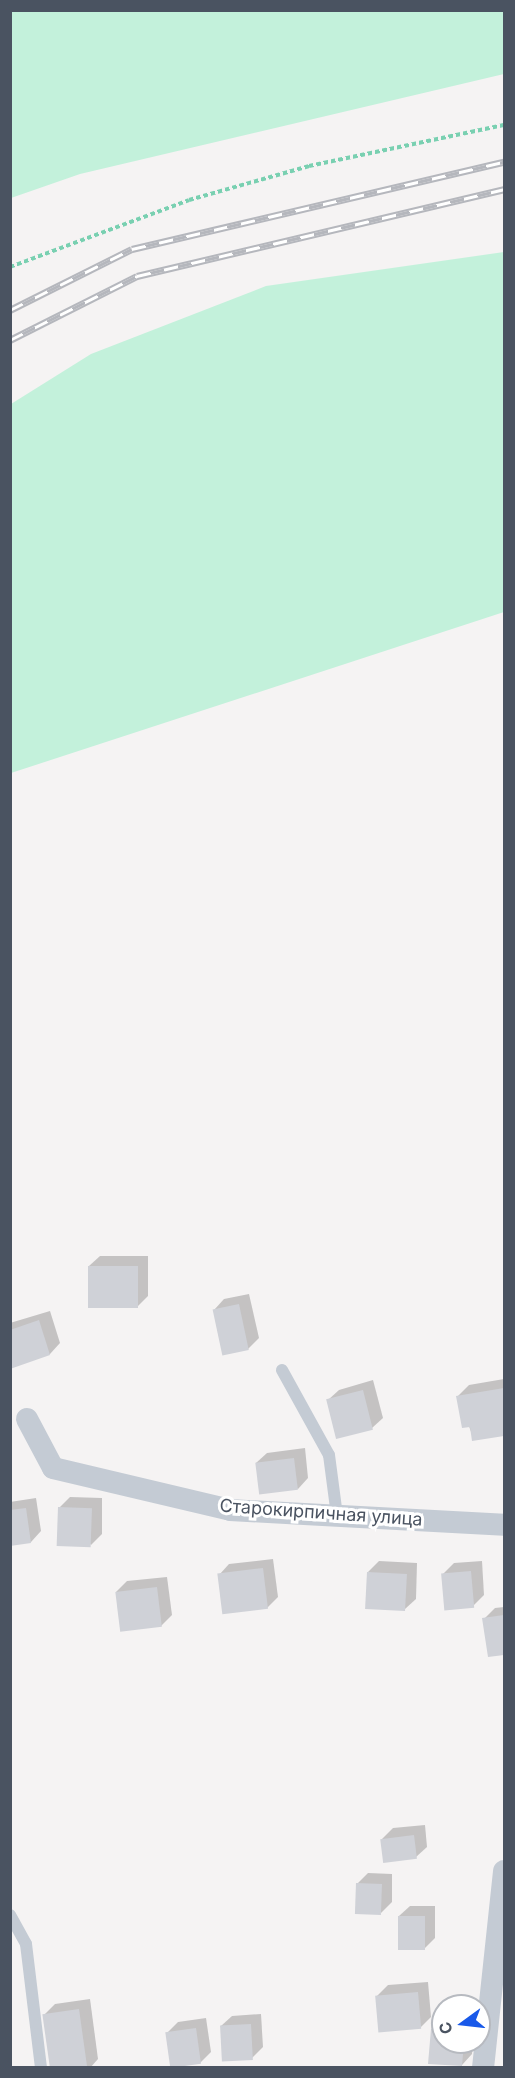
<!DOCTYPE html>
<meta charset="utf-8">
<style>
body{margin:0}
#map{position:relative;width:515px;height:2078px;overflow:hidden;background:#f5f3f3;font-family:Inter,sans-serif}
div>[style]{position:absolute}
.green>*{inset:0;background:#c3f1db}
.shadow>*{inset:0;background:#0003}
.building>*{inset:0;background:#cfd1d7;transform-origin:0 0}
.path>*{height:4px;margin-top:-2px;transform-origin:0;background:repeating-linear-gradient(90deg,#79d0b1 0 4.5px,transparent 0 7.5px)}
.lane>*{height:12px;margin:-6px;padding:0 6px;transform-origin:6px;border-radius:6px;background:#c4cbd4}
.street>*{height:22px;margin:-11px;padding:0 11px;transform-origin:11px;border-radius:11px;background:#c4cbd4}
.rail>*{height:7px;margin-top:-3.5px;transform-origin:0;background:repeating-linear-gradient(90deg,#fff 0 14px,#b5b7bd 0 28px);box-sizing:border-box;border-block:2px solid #b5b7bd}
span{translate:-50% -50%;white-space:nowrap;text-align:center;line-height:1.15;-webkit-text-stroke:6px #fff;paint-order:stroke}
.street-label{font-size:18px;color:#4a5361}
.frame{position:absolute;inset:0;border:12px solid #4a5361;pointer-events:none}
.north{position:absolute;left:431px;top:1994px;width:60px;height:60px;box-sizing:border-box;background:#fff;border:2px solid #b7bac0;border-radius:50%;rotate:255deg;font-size:16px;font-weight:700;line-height:24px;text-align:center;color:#4a5361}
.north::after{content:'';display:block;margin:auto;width:21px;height:27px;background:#1959e9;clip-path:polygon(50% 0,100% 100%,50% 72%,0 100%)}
</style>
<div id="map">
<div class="green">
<div style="clip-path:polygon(10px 11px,504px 11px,504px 74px,80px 174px,11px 198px)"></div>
<div style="clip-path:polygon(504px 252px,504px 612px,11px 773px,11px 404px,91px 354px,266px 286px)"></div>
</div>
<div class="shadow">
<div style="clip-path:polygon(100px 1256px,148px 1256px,148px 1296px,137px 1307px,89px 1266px)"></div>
<div style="clip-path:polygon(249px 1294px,259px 1338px,248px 1349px,214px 1310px,224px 1299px)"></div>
<div style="clip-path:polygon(50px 1311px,60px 1343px,50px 1354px,10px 1367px,10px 1323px)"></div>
<div style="clip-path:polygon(504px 1379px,504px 1435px,474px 1440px,458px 1396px,469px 1385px)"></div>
<div style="clip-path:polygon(373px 1380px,383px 1418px,372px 1428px,328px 1400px,339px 1390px)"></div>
<div style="clip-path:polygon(305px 1448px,308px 1478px,298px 1489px,256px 1463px,267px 1453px)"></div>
<div style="clip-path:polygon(70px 1497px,102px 1498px,102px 1534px,91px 1545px,59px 1508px)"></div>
<div style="clip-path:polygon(36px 1498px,41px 1531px,31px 1542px,10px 1545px,10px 1502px)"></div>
<div style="clip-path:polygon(273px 1559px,278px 1597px,267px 1608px,219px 1575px,229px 1564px)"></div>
<div style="clip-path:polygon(379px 1561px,417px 1563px,416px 1599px,405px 1609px,368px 1572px)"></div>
<div style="clip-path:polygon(482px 1561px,484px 1595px,473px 1606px,443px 1574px,454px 1563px)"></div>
<div style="clip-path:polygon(167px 1577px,172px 1615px,161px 1626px,116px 1592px,127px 1581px)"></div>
<div style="clip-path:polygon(504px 1607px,504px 1653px,490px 1656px,484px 1619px,495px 1608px)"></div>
<div style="clip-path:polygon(425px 1825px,427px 1847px,416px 1857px,382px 1839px,393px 1828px)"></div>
<div style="clip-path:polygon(368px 1873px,392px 1874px,392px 1902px,381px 1913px,357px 1884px)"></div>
<div style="clip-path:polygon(410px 1906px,435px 1906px,435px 1938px,424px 1949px,399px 1916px)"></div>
<div style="clip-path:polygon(428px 1982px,431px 2017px,421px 2027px,377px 1996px,388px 1985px)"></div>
<div style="clip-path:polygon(90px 1999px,98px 2059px,90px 2068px,51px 2068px,44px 2015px,55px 2004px)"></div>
<div style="clip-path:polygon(261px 2014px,263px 2047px,252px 2058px,221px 2026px,232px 2016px)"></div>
<div style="clip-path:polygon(206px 2018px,211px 2052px,200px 2063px,167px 2033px,178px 2022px)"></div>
<div style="clip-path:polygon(443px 2019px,443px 2042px,473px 2042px,472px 2054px,462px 2065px,432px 2029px)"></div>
</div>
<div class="building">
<div style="left:88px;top:1266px;width:50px;height:42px"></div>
<div style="left:239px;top:1304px;width:47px;height:27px;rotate:78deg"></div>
<div style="clip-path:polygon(39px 1320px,50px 1355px,10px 1369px,10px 1330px)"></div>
<div style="clip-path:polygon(504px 1388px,504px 1436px,472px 1441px,470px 1427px,462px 1428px,456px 1396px)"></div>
<div style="left:363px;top:1390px;width:41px;height:38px;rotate:76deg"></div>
<div style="left:294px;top:1458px;width:32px;height:39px;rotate:83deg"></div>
<div style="left:58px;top:1507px;width:34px;height:39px;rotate:2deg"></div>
<div style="clip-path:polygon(26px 1508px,31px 1543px,10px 1546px,10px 1510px)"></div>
<div style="left:263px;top:1568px;width:41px;height:46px;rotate:83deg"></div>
<div style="left:471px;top:1571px;width:37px;height:30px;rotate:85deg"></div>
<div style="left:367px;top:1572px;width:40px;height:37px;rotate:3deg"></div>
<div style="left:157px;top:1587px;width:40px;height:42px;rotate:83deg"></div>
<div style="clip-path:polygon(504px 1615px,504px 1655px,488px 1657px,482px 1618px)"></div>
<div style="left:414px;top:1835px;width:24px;height:34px;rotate:83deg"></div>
<div style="left:356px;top:1883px;width:26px;height:31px;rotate:2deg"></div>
<div style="left:398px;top:1916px;width:27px;height:34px"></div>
<div style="left:418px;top:1992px;width:37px;height:43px;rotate:85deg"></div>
<div style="left:79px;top:2009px;width:60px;height:37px;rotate:82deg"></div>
<div style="left:251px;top:2024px;width:36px;height:31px;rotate:87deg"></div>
<div style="left:196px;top:2028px;width:36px;height:31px;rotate:82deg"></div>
<div style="clip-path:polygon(431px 2029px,443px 2029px,443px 2042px,464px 2042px,462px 2066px,428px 2064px)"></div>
</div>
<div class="path">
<div style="left:10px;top:267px;width:191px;rotate:-20.5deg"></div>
<div style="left:189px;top:200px;width:125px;rotate:-15.8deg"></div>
<div style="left:309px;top:166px;width:199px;rotate:-11.9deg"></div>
</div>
<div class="lane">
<div style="left:282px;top:1370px;width:97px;rotate:61.1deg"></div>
<div style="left:329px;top:1455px;width:62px;rotate:82.5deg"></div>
<div style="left:10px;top:1915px;width:33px;rotate:61deg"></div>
<div style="left:26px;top:1944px;width:125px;rotate:83.1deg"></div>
</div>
<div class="street">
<div style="left:27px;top:1419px;width:55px;rotate:62deg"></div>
<div style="left:53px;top:1468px;width:182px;rotate:13.3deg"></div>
<div style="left:230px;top:1510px;width:274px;rotate:3.1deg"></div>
<div style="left:483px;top:2068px;width:198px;rotate:-83.9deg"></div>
</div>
<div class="rail">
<div style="left:10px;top:310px;width:136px;rotate:-26.6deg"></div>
<div style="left:132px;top:249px;width:382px;rotate:-13.2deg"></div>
<div style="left:10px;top:340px;width:142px;rotate:-26.7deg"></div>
<div style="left:137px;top:276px;width:377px;rotate:-13.3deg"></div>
</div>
<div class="street-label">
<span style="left:321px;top:1513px;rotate:4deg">Старокирпичная улица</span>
</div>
<div class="frame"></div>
<div class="north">С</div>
</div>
